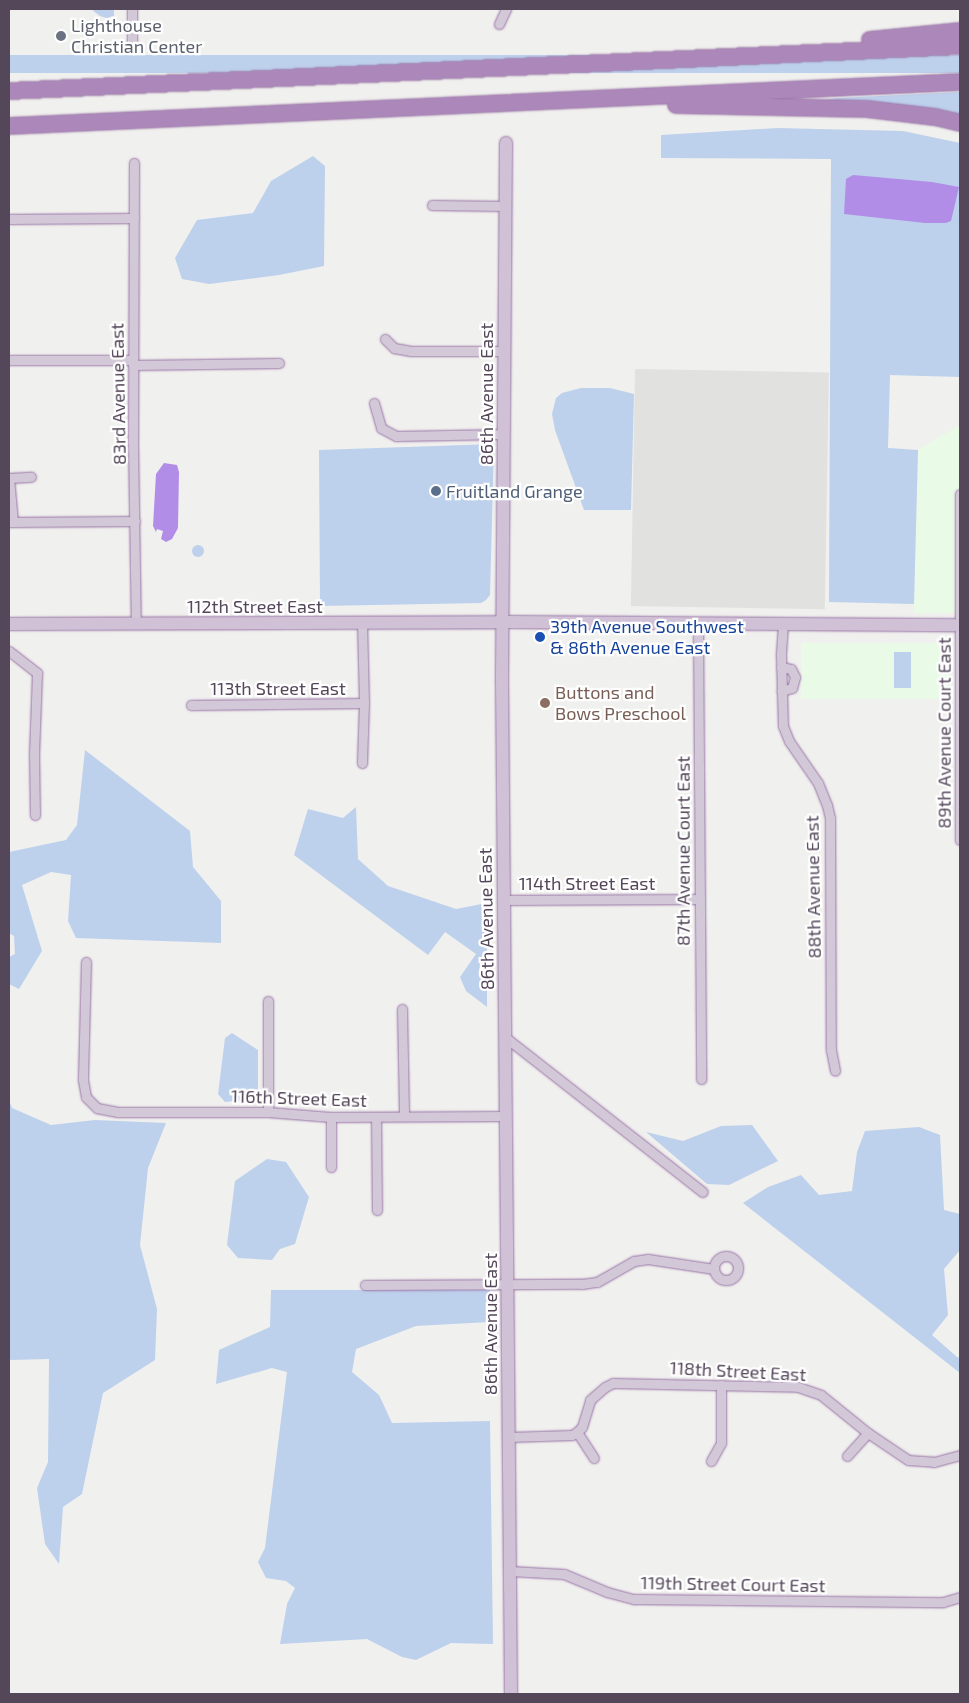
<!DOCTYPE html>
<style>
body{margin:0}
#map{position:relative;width:969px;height:1703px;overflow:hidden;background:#f0f0ee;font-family:"Exo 2",sans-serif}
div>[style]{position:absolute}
.commercial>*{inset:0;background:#e9fbe7;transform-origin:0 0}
.education>*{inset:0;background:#e1e1df;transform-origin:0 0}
.green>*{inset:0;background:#bdd0ec;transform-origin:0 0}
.round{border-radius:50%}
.water>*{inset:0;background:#b28de7}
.roads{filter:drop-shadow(0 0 1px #9873a6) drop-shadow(0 0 1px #9873a6)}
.street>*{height:9px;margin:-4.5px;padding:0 4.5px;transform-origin:4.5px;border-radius:4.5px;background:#d2c8d7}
.street>.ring{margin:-4.5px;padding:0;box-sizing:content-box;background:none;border:9px solid #d2c8d7;border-radius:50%}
.secondary>*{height:12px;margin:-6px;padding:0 6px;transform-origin:6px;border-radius:6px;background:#d0c1d6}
.highway>*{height:16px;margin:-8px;padding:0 8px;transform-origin:8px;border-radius:8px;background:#ac87ba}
.dots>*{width:14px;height:14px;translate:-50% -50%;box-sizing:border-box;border:2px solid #fff;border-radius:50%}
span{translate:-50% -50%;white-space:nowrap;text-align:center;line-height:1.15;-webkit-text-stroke:4.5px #fff;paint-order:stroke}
.worship-label{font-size:18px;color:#5b616d}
.left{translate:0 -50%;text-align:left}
.street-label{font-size:18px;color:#54475a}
.service-label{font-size:18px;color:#4e5e75}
.transit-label{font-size:18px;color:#164399}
.education-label{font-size:18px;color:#785e54}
.frame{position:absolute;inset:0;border:10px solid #54475a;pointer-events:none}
</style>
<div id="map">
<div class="commercial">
<div style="clip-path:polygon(960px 425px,960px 613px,914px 613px,918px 450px)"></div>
<div style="left:801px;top:643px;width:147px;height:56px"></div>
</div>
<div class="education">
<div style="left:635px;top:369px;width:194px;height:237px;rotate:1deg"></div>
</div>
<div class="green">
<div style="clip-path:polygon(91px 9px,114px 9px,114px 16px,107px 18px,100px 16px)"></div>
<div style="left:960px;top:55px;width:18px;height:952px;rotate:90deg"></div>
<div style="clip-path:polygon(960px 92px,960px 116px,826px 100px,837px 98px)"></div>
<div style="clip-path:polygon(777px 128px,903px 131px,960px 143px,960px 377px,890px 375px,888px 448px,918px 450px,914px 604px,829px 602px,831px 159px,661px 158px,661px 135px)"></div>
<div style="clip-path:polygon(313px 156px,325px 166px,324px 266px,279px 275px,209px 284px,182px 279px,175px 258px,197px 220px,253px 213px,271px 181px)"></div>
<div style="clip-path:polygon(581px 388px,610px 388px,634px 394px,631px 510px,584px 510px,555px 430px,552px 414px,556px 398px,562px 393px)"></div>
<div style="clip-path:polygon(494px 444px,490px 595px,486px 600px,481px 603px,320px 606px,319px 450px)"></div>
<div class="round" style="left:192px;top:545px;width:12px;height:12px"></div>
<div style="left:894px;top:652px;width:17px;height:36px"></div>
<div style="clip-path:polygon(85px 750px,190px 831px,193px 867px,221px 901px,221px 943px,76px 938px,68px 921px,71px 875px,51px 872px,22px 885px,42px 951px,19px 989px,9px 984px,9px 957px,15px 954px,14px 936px,9px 933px,9px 852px,66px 840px,77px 825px)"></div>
<div style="clip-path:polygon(356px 807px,358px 859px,388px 886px,456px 909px,487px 903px,487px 1007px,466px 991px,460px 977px,476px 954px,445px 932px,428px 955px,294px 855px,308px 809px,343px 818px)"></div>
<div style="clip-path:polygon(232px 1033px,258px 1050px,258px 1090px,244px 1100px,225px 1102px,218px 1094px,225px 1038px)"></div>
<div style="clip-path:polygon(9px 1100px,12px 1108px,51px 1125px,95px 1120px,166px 1123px,148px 1168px,140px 1245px,157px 1309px,155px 1360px,103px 1393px,82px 1494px,63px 1507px,59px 1564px,45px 1544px,37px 1488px,48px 1462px,49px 1359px,9px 1360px)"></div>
<div style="clip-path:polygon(752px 1125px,778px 1161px,729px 1185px,707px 1184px,646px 1132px,683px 1141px,721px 1126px)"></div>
<div style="clip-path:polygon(919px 1127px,940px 1135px,944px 1210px,960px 1214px,960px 1250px,944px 1269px,948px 1315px,932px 1335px,957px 1357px,960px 1358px,960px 1373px,743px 1203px,768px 1187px,801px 1175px,819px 1195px,852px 1191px,857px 1152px,865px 1131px)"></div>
<div style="clip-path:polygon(267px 1159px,286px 1162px,309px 1197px,295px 1244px,280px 1249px,272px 1260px,238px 1258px,227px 1245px,235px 1181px)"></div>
<div style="clip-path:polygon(271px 1290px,490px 1290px,489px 1322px,416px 1326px,356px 1349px,352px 1372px,379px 1395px,392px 1423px,490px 1421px,493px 1644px,451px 1643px,416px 1660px,402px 1657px,367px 1639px,280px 1644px,287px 1604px,295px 1588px,286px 1581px,266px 1578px,258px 1562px,265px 1548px,287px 1372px,272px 1368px,216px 1384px,219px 1350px,270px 1327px)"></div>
</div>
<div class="water">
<div style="clip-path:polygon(853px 175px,932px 182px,959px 187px,951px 221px,946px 223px,925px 223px,844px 214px,846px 179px)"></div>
<div style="clip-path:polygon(164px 463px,177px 465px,179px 472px,178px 528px,172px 539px,166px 542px,161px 539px,163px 531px,157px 529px,156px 532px,153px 526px,156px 474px)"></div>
</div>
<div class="roads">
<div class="street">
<div style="left:499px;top:24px;width:17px;rotate:-65deg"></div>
<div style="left:132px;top:42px;width:33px;rotate:-90deg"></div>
<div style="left:134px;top:163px;width:280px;rotate:90.2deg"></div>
<div style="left:133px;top:443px;width:181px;rotate:89.1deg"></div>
<div style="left:432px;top:205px;width:73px;rotate:0.8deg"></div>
<div style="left:9px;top:219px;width:125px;rotate:-0.5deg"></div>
<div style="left:385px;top:339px;width:13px;rotate:45deg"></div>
<div style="left:394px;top:348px;width:17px;rotate:10deg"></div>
<div style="left:411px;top:351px;width:93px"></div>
<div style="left:9px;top:360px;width:124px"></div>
<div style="left:133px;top:365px;width:146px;rotate:-0.8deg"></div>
<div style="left:374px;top:403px;width:26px;rotate:74deg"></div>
<div style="left:381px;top:428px;width:17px;rotate:28deg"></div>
<div style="left:396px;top:436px;width:108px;rotate:-1.1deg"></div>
<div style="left:960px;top:494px;width:346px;rotate:90deg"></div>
<div style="left:9px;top:522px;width:126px;rotate:-0.5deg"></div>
<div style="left:13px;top:522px;width:44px;rotate:-95.2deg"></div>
<div style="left:9px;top:478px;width:22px;rotate:-3deg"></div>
<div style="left:698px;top:623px;width:456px;rotate:89.6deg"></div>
<div style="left:783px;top:624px;width:32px;rotate:94deg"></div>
<div style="left:781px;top:656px;width:70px;rotate:88.4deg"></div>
<div style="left:783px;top:726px;width:16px;rotate:68deg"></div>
<div style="left:789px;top:741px;width:51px;rotate:55.4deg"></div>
<div style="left:818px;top:783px;width:24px;rotate:68deg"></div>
<div style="left:827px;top:805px;width:13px;rotate:77deg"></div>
<div style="left:830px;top:818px;width:232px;rotate:89.8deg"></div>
<div style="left:831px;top:1050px;width:21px;rotate:79deg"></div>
<div style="left:9px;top:651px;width:36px;rotate:38deg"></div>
<div style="left:37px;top:673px;width:80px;rotate:92.1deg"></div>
<div style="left:34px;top:753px;width:62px;rotate:89.1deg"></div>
<div style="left:781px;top:667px;width:10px;rotate:11deg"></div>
<div style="left:791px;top:669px;width:9px;rotate:63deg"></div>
<div style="left:795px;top:677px;width:11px;rotate:105deg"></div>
<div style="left:792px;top:688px;width:11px;rotate:165deg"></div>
<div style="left:191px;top:705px;width:173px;rotate:-0.7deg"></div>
<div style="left:362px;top:763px;width:60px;rotate:-88.1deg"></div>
<div style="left:364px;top:703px;width:80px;rotate:-91.4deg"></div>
<div style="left:504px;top:900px;width:196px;rotate:-0.3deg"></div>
<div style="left:86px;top:962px;width:118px;rotate:91.5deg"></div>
<div style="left:83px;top:1080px;width:17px;rotate:80deg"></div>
<div style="left:86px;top:1097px;width:16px;rotate:45deg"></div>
<div style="left:97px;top:1108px;width:21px;rotate:11deg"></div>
<div style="left:118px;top:1112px;width:150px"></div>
<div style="left:268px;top:1112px;width:63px;rotate:4.5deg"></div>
<div style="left:331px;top:1117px;width:175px;rotate:-0.3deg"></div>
<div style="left:402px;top:1009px;width:107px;rotate:88.9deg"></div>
<div style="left:505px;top:1037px;width:251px;rotate:38.1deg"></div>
<div style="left:268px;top:1112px;width:111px;rotate:-90deg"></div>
<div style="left:376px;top:1117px;width:93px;rotate:89.4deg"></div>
<div style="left:331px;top:1167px;width:50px;rotate:-90deg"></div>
<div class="ring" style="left:714px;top:1256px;width:15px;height:15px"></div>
<div style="left:365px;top:1285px;width:217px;rotate:-0.3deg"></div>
<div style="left:582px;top:1284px;width:15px;rotate:-8deg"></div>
<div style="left:597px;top:1282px;width:43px;rotate:-29.6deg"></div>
<div style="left:634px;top:1261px;width:14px;rotate:-8deg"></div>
<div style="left:648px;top:1259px;width:67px;rotate:8.6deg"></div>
<div style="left:577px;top:1432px;width:7px;rotate:-45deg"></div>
<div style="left:582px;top:1427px;width:28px;rotate:-73deg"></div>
<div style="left:590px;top:1400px;width:20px;rotate:-41deg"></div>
<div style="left:605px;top:1387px;width:9px;rotate:-27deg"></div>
<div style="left:613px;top:1383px;width:185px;rotate:1.2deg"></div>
<div style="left:798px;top:1387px;width:24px;rotate:19deg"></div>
<div style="left:821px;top:1395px;width:60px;rotate:39deg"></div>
<div style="left:868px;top:1433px;width:48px;rotate:34deg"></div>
<div style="left:908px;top:1460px;width:26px;rotate:4deg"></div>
<div style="left:934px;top:1462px;width:27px;rotate:-15deg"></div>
<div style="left:577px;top:1432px;width:31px;rotate:57deg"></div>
<div style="left:508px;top:1437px;width:64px;rotate:-1.8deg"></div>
<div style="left:572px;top:1435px;width:6px;rotate:-31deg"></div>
<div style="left:847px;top:1456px;width:31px;rotate:-48deg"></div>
<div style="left:711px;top:1461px;width:21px;rotate:-61deg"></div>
<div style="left:721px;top:1443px;width:58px;rotate:-90deg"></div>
<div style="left:510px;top:1571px;width:54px;rotate:3.2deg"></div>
<div style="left:564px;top:1574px;width:47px;rotate:22.7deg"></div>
<div style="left:607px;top:1592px;width:28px;rotate:15deg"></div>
<div style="left:634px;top:1599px;width:309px;rotate:0.6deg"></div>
<div style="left:943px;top:1602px;width:18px;rotate:-16deg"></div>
</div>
<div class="secondary">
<div style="left:506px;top:143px;width:539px;rotate:90.43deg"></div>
<div style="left:502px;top:682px;width:1012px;rotate:89.49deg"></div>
<div style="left:9px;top:624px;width:493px;rotate:-0.2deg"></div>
<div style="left:502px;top:622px;width:458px;rotate:0.4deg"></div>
</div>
<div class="highway">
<div style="left:870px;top:40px;width:90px;rotate:-5.7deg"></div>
<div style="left:9px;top:91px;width:952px;rotate:-2.71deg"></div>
<div style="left:676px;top:105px;width:191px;rotate:1.2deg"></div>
<div style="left:867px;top:109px;width:68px;rotate:6.7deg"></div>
<div style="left:935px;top:117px;width:26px;rotate:13deg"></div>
<div style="left:9px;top:126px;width:952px;rotate:-2.65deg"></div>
</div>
</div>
<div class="dots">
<div style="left:61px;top:36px;background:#6b7280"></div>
<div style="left:436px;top:491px;background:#5c6f8a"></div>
<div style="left:540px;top:637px;background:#1a4fb4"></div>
<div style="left:545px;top:703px;background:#8d6e63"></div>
</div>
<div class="worship-label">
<span class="left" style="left:71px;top:36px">Lighthouse<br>Christian Center</span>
</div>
<div class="street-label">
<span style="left:118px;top:394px;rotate:-91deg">83rd Avenue East</span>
<span style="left:486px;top:394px;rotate:-90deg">86th Avenue East</span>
<span style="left:255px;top:606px">112th Street East</span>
<span style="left:278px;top:688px">113th Street East</span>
<span style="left:944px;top:733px;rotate:-90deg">89th Avenue Court East</span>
<span style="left:683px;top:851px;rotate:-90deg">87th Avenue Court East</span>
<span style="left:587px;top:883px">114th Street East</span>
<span style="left:813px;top:887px;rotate:-91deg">88th Avenue East</span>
<span style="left:486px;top:919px;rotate:-91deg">86th Avenue East</span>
<span style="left:299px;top:1098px;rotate:2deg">116th Street East</span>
<span style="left:490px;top:1324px;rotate:-90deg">86th Avenue East</span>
<span style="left:738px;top:1371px;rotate:3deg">118th Street East</span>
<span style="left:733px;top:1584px;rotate:1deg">119th Street Court East</span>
</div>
<div class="service-label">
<span class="left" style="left:446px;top:491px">Fruitland Grange</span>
</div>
<div class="transit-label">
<span class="left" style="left:550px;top:637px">39th Avenue Southwest<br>&amp; 86th Avenue East</span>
</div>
<div class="education-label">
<span class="left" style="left:555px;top:703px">Buttons and<br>Bows Preschool</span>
</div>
<div class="frame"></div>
</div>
